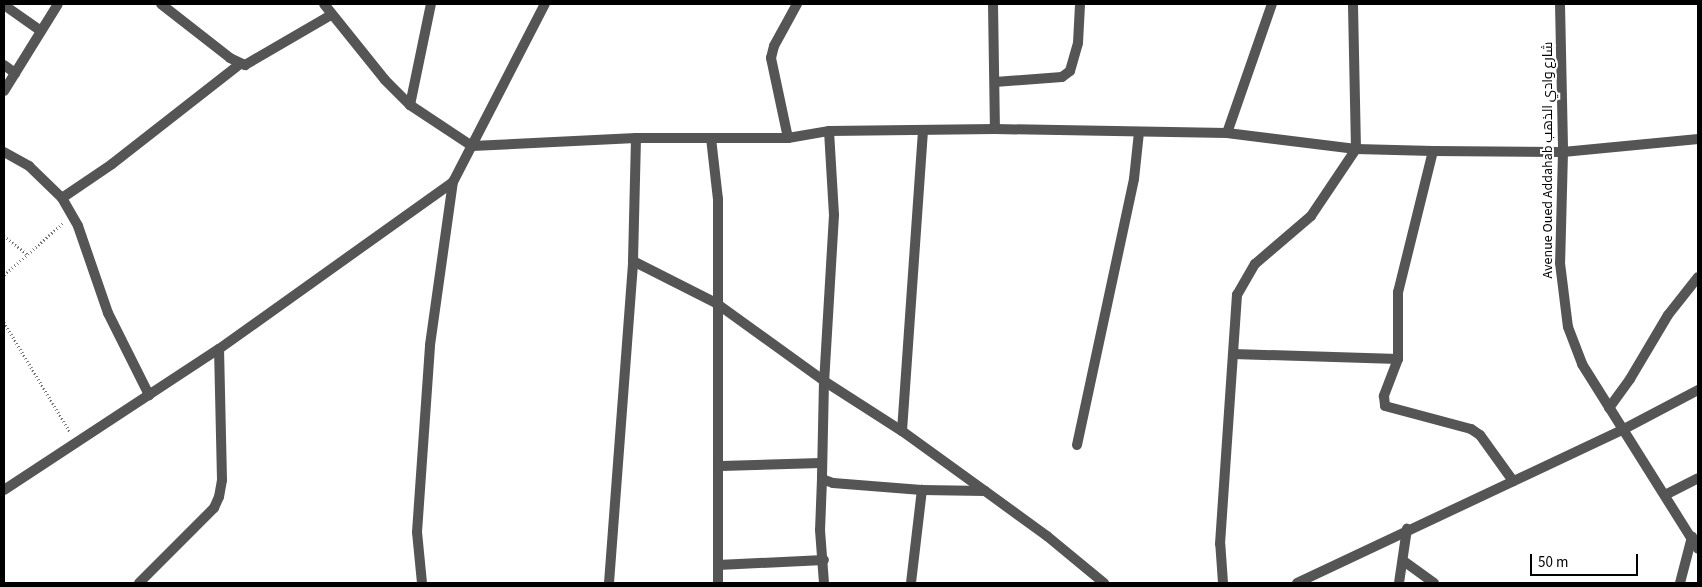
<!DOCTYPE html>
<meta charset="utf-8">
<style>
body{margin:0}
#map{position:relative;width:1702px;height:587px;overflow:hidden;background:#fff;font-family:"Source Sans 3",Cairo,sans-serif}
div>[style]{position:absolute}
.path>*{height:2.5px;margin-top:-1.25px;transform-origin:0;background:repeating-linear-gradient(90deg,#777 0 1px,transparent 0 3.5px)}
.street>*{height:10px;margin:-5px;padding:0 5px;transform-origin:5px;border-radius:5px;background:#555}
span{translate:-50% -50%;white-space:nowrap;text-align:center;line-height:1.15;-webkit-text-stroke:4px #fff;paint-order:stroke}
.street-label{font-size:14px;color:#000}
.frame{position:absolute;inset:0;border:5px solid #000;pointer-events:none}
.scale{position:absolute;left:1530px;top:554px;width:108px;height:22px;box-sizing:border-box;border:2px solid #000;border-top:0;padding-left:6px;font-size:15px;line-height:18px;white-space:nowrap;color:#000;-webkit-text-stroke:4px #fff;paint-order:stroke}
</style>
<div id="map">
<div class="path">
<div style="left:4px;top:236px;width:29px;rotate:38deg"></div>
<div style="left:4px;top:275px;width:79px;rotate:-41.4deg"></div>
<div style="left:4px;top:322px;width:128px;rotate:59deg"></div>
</div>
<div class="street">
<div style="left:161px;top:4px;width:88px;rotate:38deg"></div>
<div style="left:230px;top:58px;width:17px;rotate:25deg"></div>
<div style="left:245px;top:65px;width:99px;rotate:-30.2deg"></div>
<div style="left:324px;top:4px;width:97px;rotate:51.2deg"></div>
<div style="left:385px;top:80px;width:35px;rotate:45deg"></div>
<div style="left:410px;top:105px;width:74px;rotate:33.5deg"></div>
<div style="left:472px;top:146px;width:164px;rotate:-2.8deg"></div>
<div style="left:636px;top:138px;width:152px"></div>
<div style="left:788px;top:138px;width:42px;rotate:-9.7deg"></div>
<div style="left:829px;top:131px;width:166px;rotate:-0.7deg"></div>
<div style="left:995px;top:129px;width:232px;rotate:1deg"></div>
<div style="left:1227px;top:133px;width:130px;rotate:7.1deg"></div>
<div style="left:1356px;top:149px;width:77px;rotate:1.5deg"></div>
<div style="left:1433px;top:151px;width:130px;rotate:0.4deg"></div>
<div style="left:1563px;top:152px;width:136px;rotate:-5.5deg"></div>
<div style="left:993px;top:4px;width:125px;rotate:89.1deg"></div>
<div style="left:1560px;top:4px;width:148px;rotate:88.8deg"></div>
<div style="left:1563px;top:152px;width:111px;rotate:91.5deg"></div>
<div style="left:1560px;top:263px;width:64px;rotate:82.9deg"></div>
<div style="left:1568px;top:327px;width:40px;rotate:69deg"></div>
<div style="left:1582px;top:364px;width:218px;rotate:57.9deg"></div>
<div style="left:4px;top:5px;width:45px;rotate:35.1deg"></div>
<div style="left:4px;top:65px;width:14px;rotate:36deg"></div>
<div style="left:995px;top:82px;width:67px;rotate:-4.3deg"></div>
<div style="left:1062px;top:77px;width:10px;rotate:-37deg"></div>
<div style="left:1070px;top:71px;width:29px;rotate:-74deg"></div>
<div style="left:1078px;top:43px;width:39px;rotate:-87deg"></div>
<div style="left:4px;top:91px;width:102px;rotate:-58.2deg"></div>
<div style="left:410px;top:105px;width:103px;rotate:-78.3deg"></div>
<div style="left:829px;top:131px;width:84px;rotate:86.6deg"></div>
<div style="left:834px;top:215px;width:166px;rotate:93.4deg"></div>
<div style="left:824px;top:381px;width:98px;rotate:91.2deg"></div>
<div style="left:822px;top:479px;width:12px;rotate:20deg"></div>
<div style="left:833px;top:483px;width:89px;rotate:4.5deg"></div>
<div style="left:922px;top:490px;width:63px;rotate:0.9deg"></div>
<div style="left:1227px;top:133px;width:137px;rotate:-70.8deg"></div>
<div style="left:711px;top:138px;width:61px;rotate:83.5deg"></div>
<div style="left:718px;top:199px;width:384px;rotate:90deg"></div>
<div style="left:788px;top:138px;width:82px;rotate:-102deg"></div>
<div style="left:771px;top:58px;width:12px;rotate:-76deg"></div>
<div style="left:774px;top:46px;width:48px;rotate:-61.3deg"></div>
<div style="left:1433px;top:151px;width:145px;rotate:103.9deg"></div>
<div style="left:1398px;top:292px;width:67px;rotate:90deg"></div>
<div style="left:1398px;top:359px;width:40px;rotate:111deg"></div>
<div style="left:1384px;top:396px;width:10px;rotate:84deg"></div>
<div style="left:1385px;top:406px;width:89px;rotate:15deg"></div>
<div style="left:1471px;top:429px;width:11px;rotate:34deg"></div>
<div style="left:1480px;top:435px;width:57px;rotate:54.3deg"></div>
<div style="left:4px;top:152px;width:29px;rotate:29deg"></div>
<div style="left:29px;top:166px;width:46px;rotate:44.1deg"></div>
<div style="left:62px;top:198px;width:32px;rotate:60deg"></div>
<div style="left:78px;top:226px;width:92px;rotate:71deg"></div>
<div style="left:108px;top:313px;width:92px;rotate:63.4deg"></div>
<div style="left:62px;top:198px;width:60px;rotate:-34.2deg"></div>
<div style="left:112px;top:164px;width:162px;rotate:-38deg"></div>
<div style="left:633px;top:261px;width:93px;rotate:26.8deg"></div>
<div style="left:716px;top:303px;width:133px;rotate:35.8deg"></div>
<div style="left:824px;top:381px;width:93px;rotate:32.7deg"></div>
<div style="left:902px;top:431px;width:102px;rotate:35.9deg"></div>
<div style="left:985px;top:491px;width:77px;rotate:36deg"></div>
<div style="left:1047px;top:536px;width:74px;rotate:39.5deg"></div>
<div style="left:1233px;top:354px;width:165px;rotate:1.7deg"></div>
<div style="left:1609px;top:408px;width:36px;rotate:-54deg"></div>
<div style="left:1630px;top:379px;width:74px;rotate:-59.3deg"></div>
<div style="left:1668px;top:315px;width:48px;rotate:-51.7deg"></div>
<div style="left:902px;top:431px;width:300px;rotate:-86deg"></div>
<div style="left:1077px;top:445px;width:272px;rotate:-77.9deg"></div>
<div style="left:1134px;top:179px;width:47px;rotate:-83.9deg"></div>
<div style="left:721px;top:466px;width:100px;rotate:-1.7deg"></div>
<div style="left:822px;top:479px;width:51px;rotate:92.2deg"></div>
<div style="left:820px;top:530px;width:53px;rotate:85.7deg"></div>
<div style="left:4px;top:490px;width:257px;rotate:-33.3deg"></div>
<div style="left:219px;top:349px;width:287px;rotate:-35.5deg"></div>
<div style="left:453px;top:182px;width:200px;rotate:-62.7deg"></div>
<div style="left:1665px;top:495px;width:37px;rotate:-27deg"></div>
<div style="left:1405px;top:562px;width:36px;rotate:36deg"></div>
<div style="left:718px;top:565px;width:106px;rotate:-2.7deg"></div>
<div style="left:139px;top:583px;width:106px;rotate:-45deg"></div>
<div style="left:214px;top:508px;width:12px;rotate:-66deg"></div>
<div style="left:219px;top:497px;width:17px;rotate:-80deg"></div>
<div style="left:222px;top:480px;width:131px;rotate:-91.3deg"></div>
<div style="left:422px;top:583px;width:51px;rotate:-95.6deg"></div>
<div style="left:417px;top:532px;width:187px;rotate:-86deg"></div>
<div style="left:430px;top:345px;width:165px;rotate:-82deg"></div>
<div style="left:609px;top:583px;width:323px;rotate:-85.7deg"></div>
<div style="left:633px;top:261px;width:123px;rotate:-88.6deg"></div>
<div style="left:911px;top:583px;width:94px;rotate:-83.3deg"></div>
<div style="left:1223px;top:583px;width:39px;rotate:-94deg"></div>
<div style="left:1220px;top:544px;width:250px;rotate:-86.1deg"></div>
<div style="left:1237px;top:295px;width:36px;rotate:-60deg"></div>
<div style="left:1255px;top:264px;width:74px;rotate:-40.6deg"></div>
<div style="left:1311px;top:216px;width:81px;rotate:-56.1deg"></div>
<div style="left:1356px;top:149px;width:145px;rotate:-91.2deg"></div>
<div style="left:1297px;top:583px;width:361px;rotate:-25.2deg"></div>
<div style="left:1624px;top:429px;width:84px;rotate:-27.8deg"></div>
<div style="left:1399px;top:583px;width:55px;rotate:-81.6deg"></div>
<div style="left:1680px;top:583px;width:48px;rotate:-75.4deg"></div>
</div>
<div class="street-label">
<span style="left:1548px;top:160px;rotate:-90deg">Avenue Oued Addahab شارع وادي الذهب</span>
</div>
<div class="frame"></div>
<div class="scale">50 m</div>
</div>
